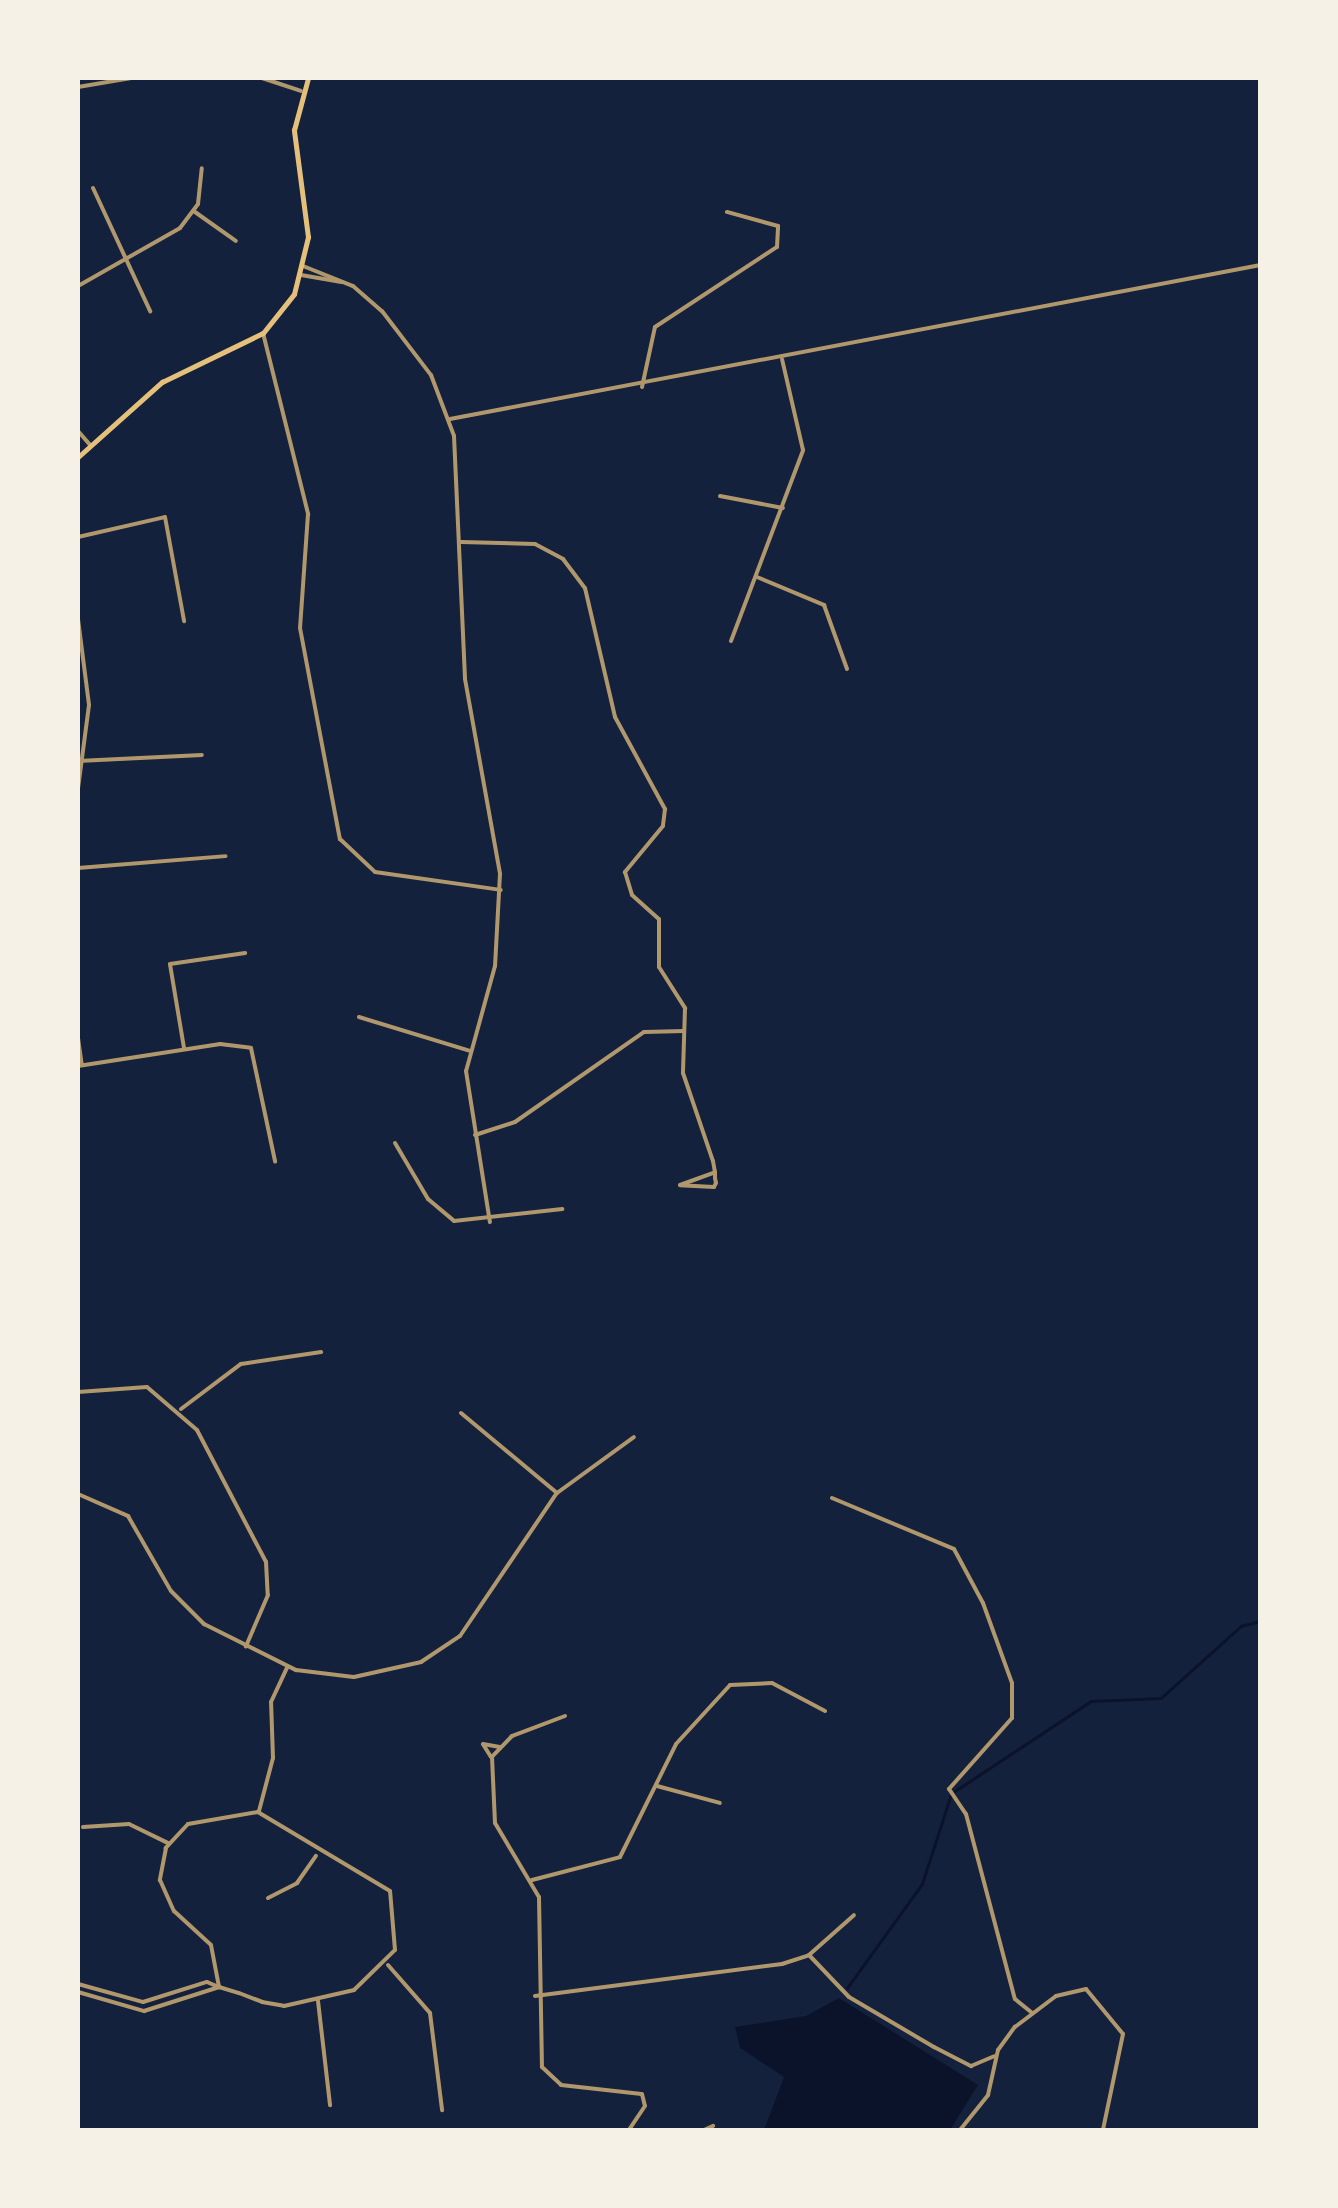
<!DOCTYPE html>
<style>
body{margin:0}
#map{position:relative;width:1338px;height:2208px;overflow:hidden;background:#14213d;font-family:"Times New Roman",serif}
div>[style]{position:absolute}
.water>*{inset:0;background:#0b132b}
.stream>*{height:2.5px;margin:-1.25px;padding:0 1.25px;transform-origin:1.25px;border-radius:1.25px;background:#0b132b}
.minor>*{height:4px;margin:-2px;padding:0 2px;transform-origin:2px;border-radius:2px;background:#b1986c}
.secondary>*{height:5px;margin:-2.5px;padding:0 2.5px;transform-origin:2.5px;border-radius:2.5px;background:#e5c07b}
span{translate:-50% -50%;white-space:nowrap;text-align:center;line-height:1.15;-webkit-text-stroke:10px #f6f1e7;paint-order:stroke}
.frame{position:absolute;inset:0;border:80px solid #f6f1e7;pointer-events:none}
</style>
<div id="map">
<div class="water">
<div style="clip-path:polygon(839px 1998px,978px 2085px,950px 2130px,764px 2130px,784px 2077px,740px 2048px,735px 2027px,806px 2016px)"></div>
</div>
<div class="stream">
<div style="left:955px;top:1791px;width:163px;rotate:-33.5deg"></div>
<div style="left:1091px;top:1701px;width:70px;rotate:-2.5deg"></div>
<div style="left:1161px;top:1698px;width:108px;rotate:-42deg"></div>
<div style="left:1241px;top:1626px;width:20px;rotate:-15deg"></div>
<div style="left:847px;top:1988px;width:128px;rotate:-54.2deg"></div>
<div style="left:922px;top:1884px;width:95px;rotate:-72.1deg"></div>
</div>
<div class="minor">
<div style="left:262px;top:78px;width:41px;rotate:18.4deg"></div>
<div style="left:78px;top:87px;width:54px;rotate:-9.6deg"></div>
<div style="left:93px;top:188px;width:136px;rotate:65.1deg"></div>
<div style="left:195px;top:212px;width:50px;rotate:35.3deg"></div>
<div style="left:303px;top:266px;width:54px;rotate:21.8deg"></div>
<div style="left:353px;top:286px;width:38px;rotate:41deg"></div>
<div style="left:382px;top:311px;width:81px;rotate:52.6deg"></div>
<div style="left:431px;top:375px;width:65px;rotate:69.3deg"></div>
<div style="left:454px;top:436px;width:243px;rotate:87.4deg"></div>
<div style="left:465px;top:679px;width:198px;rotate:79.8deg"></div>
<div style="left:500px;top:874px;width:92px;rotate:93.1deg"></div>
<div style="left:495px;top:966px;width:109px;rotate:105.4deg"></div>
<div style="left:466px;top:1071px;width:153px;rotate:81deg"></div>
<div style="left:301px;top:275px;width:41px;rotate:9.9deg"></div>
<div style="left:78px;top:286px;width:117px;rotate:-29.6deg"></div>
<div style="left:180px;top:228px;width:30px;rotate:-53deg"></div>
<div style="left:198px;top:204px;width:36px;rotate:-84deg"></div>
<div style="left:263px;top:333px;width:187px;rotate:76deg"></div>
<div style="left:308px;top:514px;width:114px;rotate:94deg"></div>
<div style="left:300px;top:628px;width:215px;rotate:79.3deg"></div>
<div style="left:340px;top:839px;width:48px;rotate:43.3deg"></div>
<div style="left:375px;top:872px;width:127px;rotate:8.1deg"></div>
<div style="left:642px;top:387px;width:61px;rotate:-77.8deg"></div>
<div style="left:655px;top:327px;width:146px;rotate:-33.3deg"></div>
<div style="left:777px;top:247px;width:21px;rotate:-87deg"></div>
<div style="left:778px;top:226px;width:53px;rotate:-164.6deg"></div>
<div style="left:450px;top:419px;width:825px;rotate:-10.76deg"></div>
<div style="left:78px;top:431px;width:20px;rotate:49deg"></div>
<div style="left:720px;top:496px;width:64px;rotate:10.8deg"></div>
<div style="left:78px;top:537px;width:89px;rotate:-12.9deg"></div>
<div style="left:165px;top:517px;width:106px;rotate:79.6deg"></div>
<div style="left:461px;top:542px;width:74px;rotate:1.5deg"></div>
<div style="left:535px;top:544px;width:32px;rotate:28deg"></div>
<div style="left:563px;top:559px;width:36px;rotate:53deg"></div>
<div style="left:585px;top:588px;width:132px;rotate:76.9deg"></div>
<div style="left:615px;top:717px;width:105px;rotate:61.5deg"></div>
<div style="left:665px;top:809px;width:17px;rotate:97deg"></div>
<div style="left:663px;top:826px;width:60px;rotate:129.6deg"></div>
<div style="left:625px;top:872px;width:24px;rotate:73deg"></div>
<div style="left:632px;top:895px;width:36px;rotate:42deg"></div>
<div style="left:659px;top:919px;width:48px;rotate:90deg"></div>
<div style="left:659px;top:967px;width:49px;rotate:57.6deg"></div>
<div style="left:685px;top:1008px;width:65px;rotate:91.8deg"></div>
<div style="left:683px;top:1073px;width:93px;rotate:71.2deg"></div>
<div style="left:713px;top:1161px;width:11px;rotate:80deg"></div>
<div style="left:715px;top:1172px;width:6px;rotate:90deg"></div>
<div style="left:715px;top:1178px;width:5px;rotate:79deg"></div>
<div style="left:716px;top:1183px;width:4px;rotate:117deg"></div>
<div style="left:714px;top:1187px;width:34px;rotate:-177deg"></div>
<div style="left:680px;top:1185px;width:37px;rotate:-20deg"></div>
<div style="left:757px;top:577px;width:73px;rotate:22.7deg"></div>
<div style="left:824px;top:605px;width:68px;rotate:70.2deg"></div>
<div style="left:78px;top:619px;width:87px;rotate:82.7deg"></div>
<div style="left:89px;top:705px;width:84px;rotate:97.5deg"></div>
<div style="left:731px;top:641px;width:204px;rotate:-69.3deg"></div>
<div style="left:803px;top:450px;width:93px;rotate:-103deg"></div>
<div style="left:78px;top:761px;width:124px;rotate:-2.8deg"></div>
<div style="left:78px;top:868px;width:148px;rotate:-4.6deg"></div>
<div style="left:359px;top:1017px;width:116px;rotate:17deg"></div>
<div style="left:78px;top:1038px;width:27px;rotate:82deg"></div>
<div style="left:184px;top:1048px;width:85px;rotate:-99.5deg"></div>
<div style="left:170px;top:964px;width:76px;rotate:-8.3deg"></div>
<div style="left:78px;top:1066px;width:144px;rotate:-8.8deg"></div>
<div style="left:220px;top:1044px;width:31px;rotate:7deg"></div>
<div style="left:251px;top:1048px;width:116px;rotate:78deg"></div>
<div style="left:475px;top:1135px;width:42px;rotate:-18deg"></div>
<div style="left:515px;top:1122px;width:157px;rotate:-34.9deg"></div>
<div style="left:644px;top:1032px;width:40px;rotate:-1.4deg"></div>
<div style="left:395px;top:1143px;width:65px;rotate:59.5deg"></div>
<div style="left:428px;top:1199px;width:34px;rotate:40deg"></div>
<div style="left:454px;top:1221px;width:109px;rotate:-6.3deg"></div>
<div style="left:78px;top:1392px;width:69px;rotate:-4.1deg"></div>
<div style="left:147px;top:1387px;width:66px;rotate:40.7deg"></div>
<div style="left:197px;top:1430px;width:149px;rotate:62.4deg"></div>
<div style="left:266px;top:1562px;width:33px;rotate:87deg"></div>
<div style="left:268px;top:1595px;width:56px;rotate:113.3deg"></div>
<div style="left:181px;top:1409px;width:75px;rotate:-36.9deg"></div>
<div style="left:241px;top:1364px;width:81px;rotate:-8.5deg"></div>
<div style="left:461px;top:1413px;width:125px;rotate:39.8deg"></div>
<div style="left:78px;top:1494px;width:55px;rotate:23.7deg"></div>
<div style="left:128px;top:1516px;width:86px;rotate:60.2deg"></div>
<div style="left:171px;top:1591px;width:47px;rotate:45deg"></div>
<div style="left:204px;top:1624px;width:103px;rotate:26.6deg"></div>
<div style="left:296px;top:1670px;width:58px;rotate:6.9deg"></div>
<div style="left:354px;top:1677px;width:69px;rotate:-12.6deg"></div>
<div style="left:421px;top:1662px;width:47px;rotate:-33.7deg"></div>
<div style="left:460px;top:1636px;width:173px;rotate:-55.9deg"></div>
<div style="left:557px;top:1493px;width:95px;rotate:-36deg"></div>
<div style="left:832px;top:1498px;width:132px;rotate:22.7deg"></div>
<div style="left:954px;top:1549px;width:61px;rotate:61.8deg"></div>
<div style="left:983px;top:1603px;width:85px;rotate:70.1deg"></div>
<div style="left:1012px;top:1683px;width:35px;rotate:90deg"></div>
<div style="left:1012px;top:1718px;width:95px;rotate:131.6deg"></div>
<div style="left:949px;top:1789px;width:30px;rotate:56deg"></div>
<div style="left:966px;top:1814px;width:191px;rotate:75.2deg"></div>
<div style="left:1015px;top:1999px;width:21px;rotate:39deg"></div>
<div style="left:565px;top:1716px;width:57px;rotate:159.3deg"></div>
<div style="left:512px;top:1736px;width:29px;rotate:134deg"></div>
<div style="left:492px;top:1757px;width:66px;rotate:87.4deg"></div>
<div style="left:495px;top:1823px;width:86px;rotate:59.3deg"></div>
<div style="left:539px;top:1897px;width:170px;rotate:89deg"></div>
<div style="left:542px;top:2067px;width:26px;rotate:43deg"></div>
<div style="left:561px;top:2085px;width:81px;rotate:6.3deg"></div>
<div style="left:642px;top:2094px;width:12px;rotate:76deg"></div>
<div style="left:645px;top:2106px;width:29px;rotate:124deg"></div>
<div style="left:491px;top:1757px;width:15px;rotate:-122deg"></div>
<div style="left:483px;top:1744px;width:17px;rotate:10deg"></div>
<div style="left:657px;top:1786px;width:65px;rotate:15.1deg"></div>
<div style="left:259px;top:1811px;width:55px;rotate:-75.2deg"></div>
<div style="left:273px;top:1758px;width:56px;rotate:-92deg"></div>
<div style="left:271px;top:1702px;width:38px;rotate:-65deg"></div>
<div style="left:83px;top:1827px;width:46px;rotate:-3.7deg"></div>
<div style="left:129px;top:1824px;width:43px;rotate:26deg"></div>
<div style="left:532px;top:1880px;width:91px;rotate:-14.6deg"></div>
<div style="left:620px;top:1857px;width:126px;rotate:-63.6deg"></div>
<div style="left:676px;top:1744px;width:80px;rotate:-47.5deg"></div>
<div style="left:730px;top:1685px;width:42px;rotate:-2.7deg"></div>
<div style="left:772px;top:1683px;width:60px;rotate:27.8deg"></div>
<div style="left:268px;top:1898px;width:33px;rotate:-27deg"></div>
<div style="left:297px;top:1883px;width:33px;rotate:-55deg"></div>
<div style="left:809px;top:1955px;width:58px;rotate:46.4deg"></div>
<div style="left:849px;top:1997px;width:99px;rotate:30.5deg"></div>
<div style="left:934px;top:2047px;width:42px;rotate:27.2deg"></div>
<div style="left:971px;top:2066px;width:25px;rotate:-23deg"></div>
<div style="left:388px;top:1965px;width:64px;rotate:48.8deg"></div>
<div style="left:430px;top:2013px;width:98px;rotate:82.9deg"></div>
<div style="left:78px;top:1984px;width:67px;rotate:15.5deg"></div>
<div style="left:143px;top:2002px;width:67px;rotate:-17.4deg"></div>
<div style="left:207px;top:1982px;width:13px;rotate:23deg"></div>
<div style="left:219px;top:1987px;width:21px;rotate:17deg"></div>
<div style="left:239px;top:1993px;width:25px;rotate:21deg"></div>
<div style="left:262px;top:2002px;width:22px;rotate:10deg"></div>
<div style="left:284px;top:2006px;width:72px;rotate:-12.9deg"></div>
<div style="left:354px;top:1990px;width:57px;rotate:-44.3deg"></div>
<div style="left:395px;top:1950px;width:59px;rotate:-94.8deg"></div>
<div style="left:390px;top:1891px;width:154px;rotate:-149.1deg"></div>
<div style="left:258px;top:1812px;width:71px;rotate:170.3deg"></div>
<div style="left:188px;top:1824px;width:33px;rotate:133deg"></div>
<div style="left:166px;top:1848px;width:33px;rotate:101deg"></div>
<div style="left:160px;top:1880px;width:34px;rotate:66deg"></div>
<div style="left:174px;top:1911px;width:50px;rotate:42.6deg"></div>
<div style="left:211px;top:1945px;width:43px;rotate:79.2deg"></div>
<div style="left:78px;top:1992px;width:69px;rotate:16.1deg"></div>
<div style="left:144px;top:2011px;width:79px;rotate:-17.7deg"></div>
<div style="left:535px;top:1996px;width:249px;rotate:-7.4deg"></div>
<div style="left:782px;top:1964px;width:28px;rotate:-18deg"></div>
<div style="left:809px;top:1955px;width:60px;rotate:-41.6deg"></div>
<div style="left:318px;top:2001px;width:105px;rotate:83.4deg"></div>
<div style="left:704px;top:2130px;width:10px;rotate:-24deg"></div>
<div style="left:960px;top:2130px;width:45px;rotate:-51.3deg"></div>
<div style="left:988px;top:2095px;width:46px;rotate:-77.5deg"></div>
<div style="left:998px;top:2050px;width:29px;rotate:-54deg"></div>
<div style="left:1015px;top:2027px;width:51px;rotate:-37.1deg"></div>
<div style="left:1056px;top:1996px;width:31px;rotate:-13deg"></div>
<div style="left:1086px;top:1989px;width:58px;rotate:50.6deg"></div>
<div style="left:1123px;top:2034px;width:98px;rotate:101.8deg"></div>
</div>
<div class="secondary">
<div style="left:78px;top:457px;width:113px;rotate:-41.8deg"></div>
<div style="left:162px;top:382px;width:112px;rotate:-25.9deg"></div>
<div style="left:263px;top:333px;width:50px;rotate:-51.5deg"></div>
<div style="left:294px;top:294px;width:59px;rotate:-76.2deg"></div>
<div style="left:308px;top:237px;width:108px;rotate:-97.5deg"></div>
<div style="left:294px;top:130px;width:54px;rotate:-74.9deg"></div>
</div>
<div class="frame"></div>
</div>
